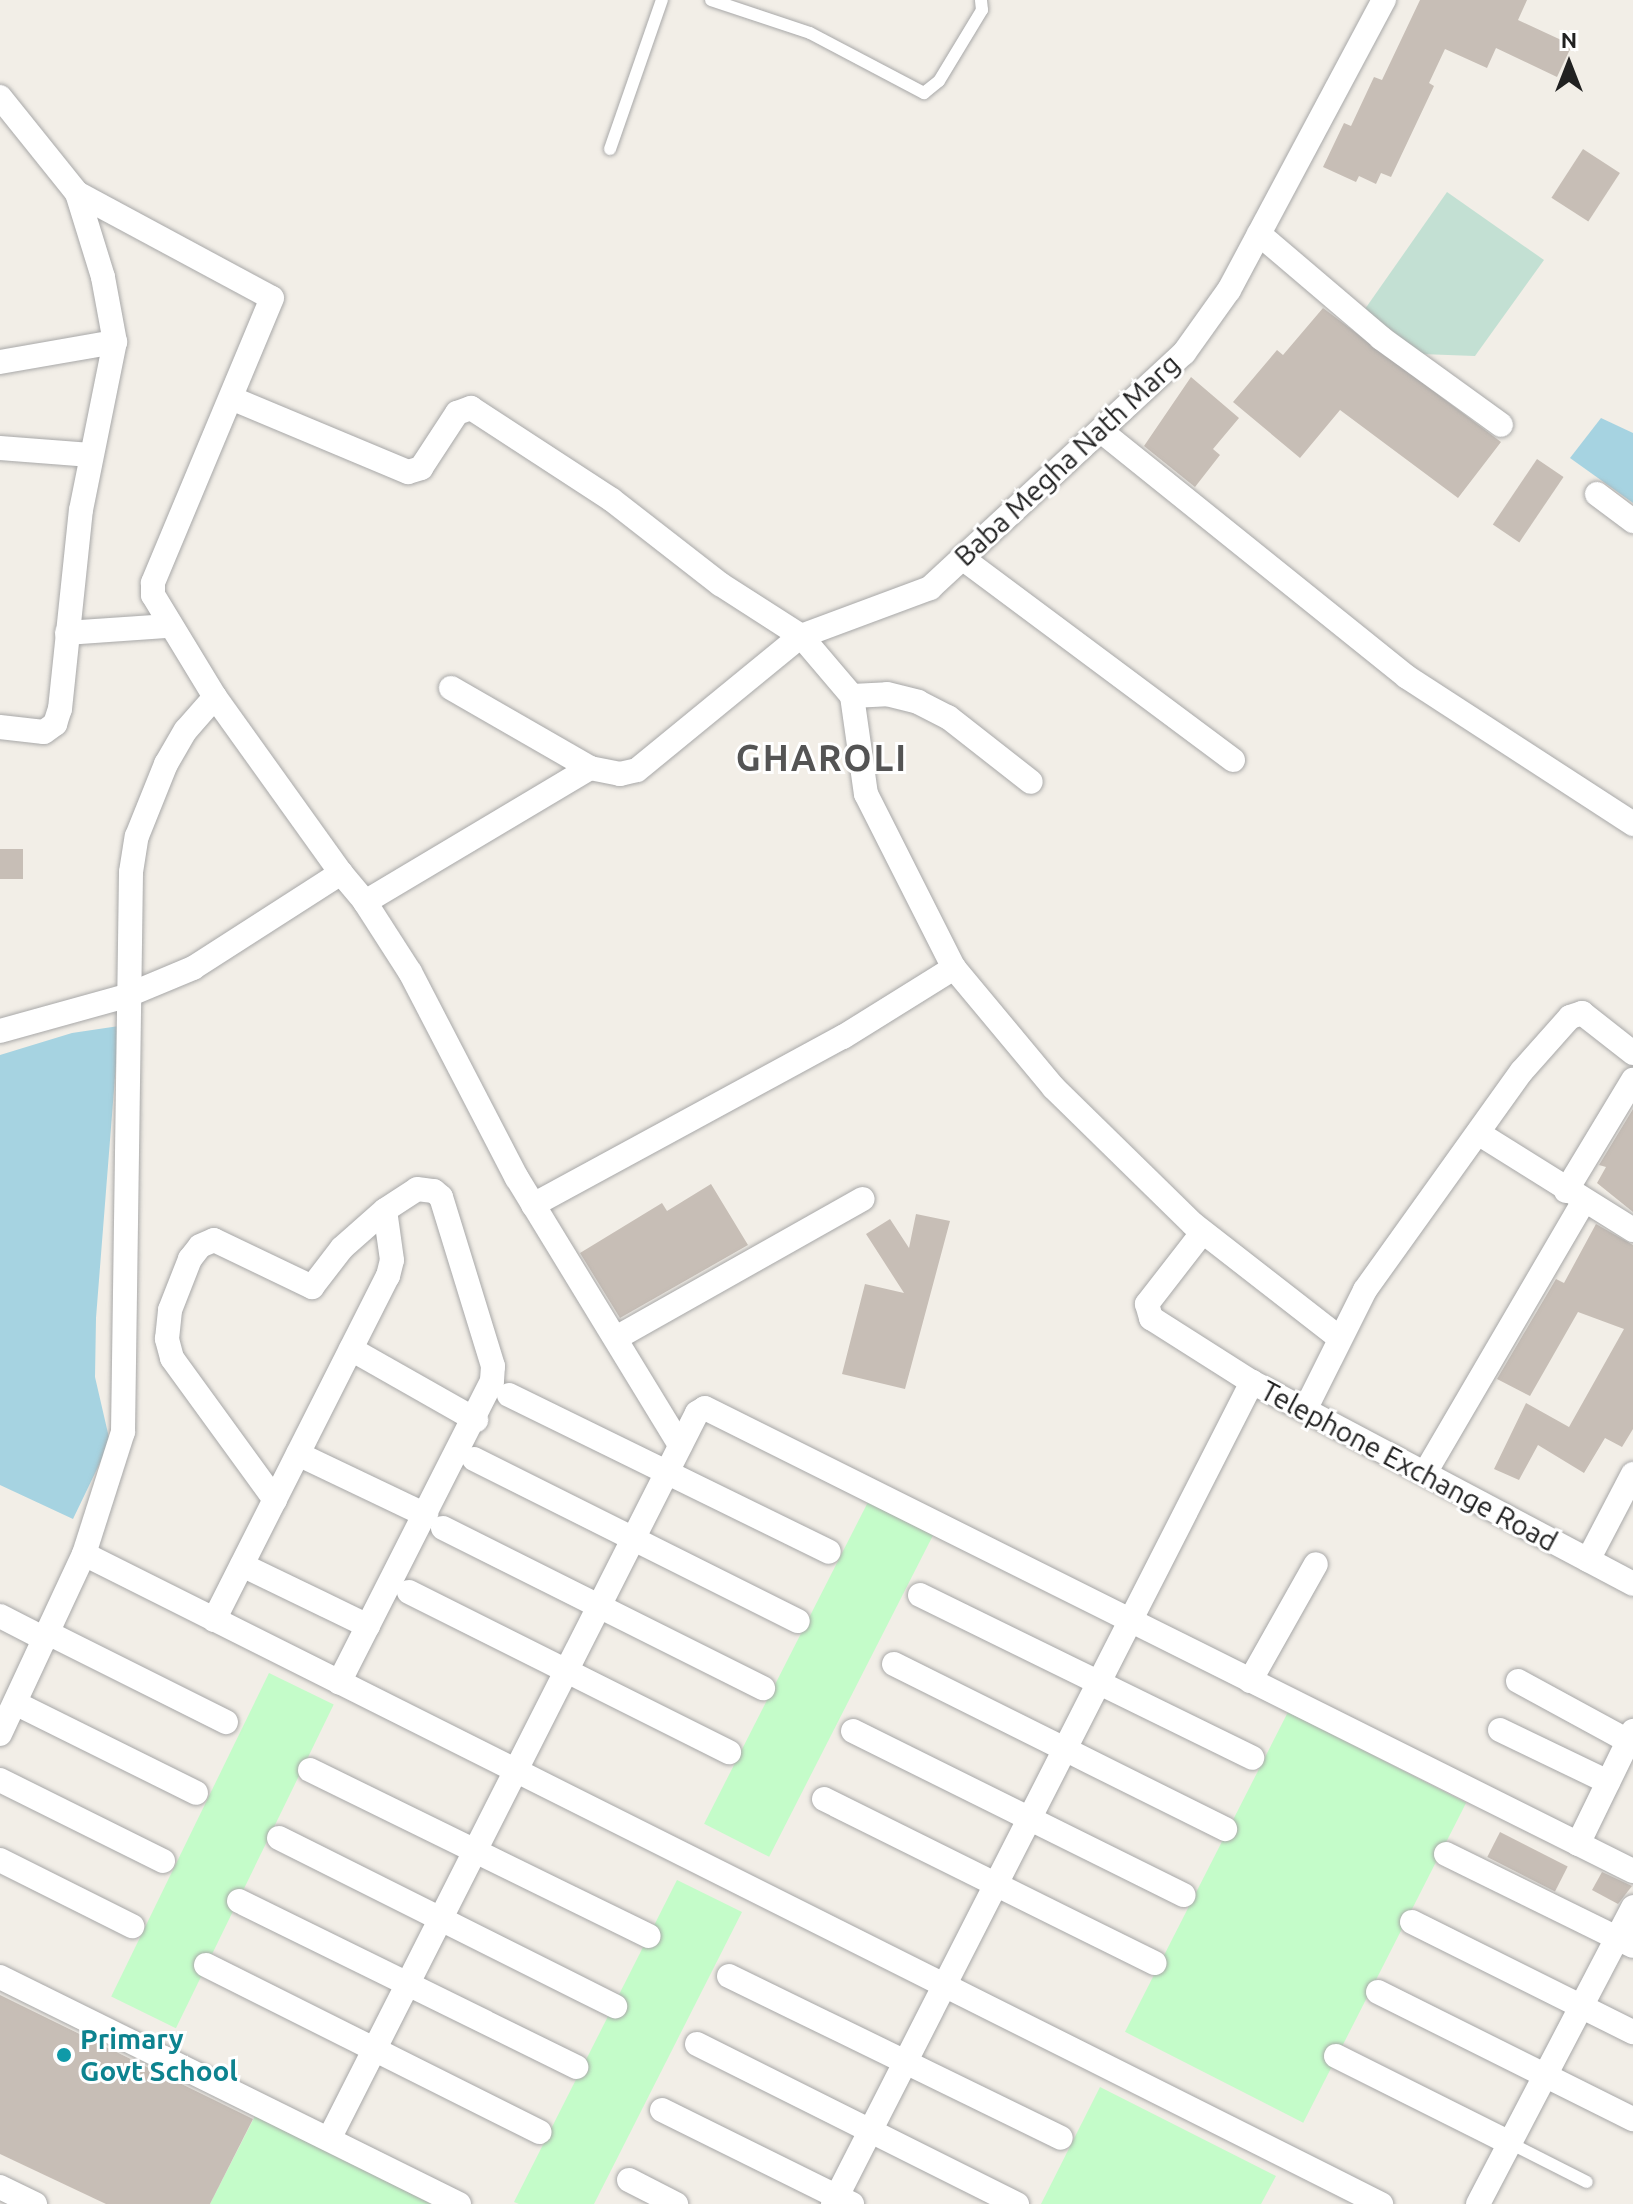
<!DOCTYPE html>
<style>
body{margin:0}
#map{position:relative;width:1633px;height:2204px;overflow:hidden;background:#f2eee7;font-family:Ubuntu,sans-serif}
div>[style]{position:absolute}
.wetland>*{inset:0;background:#c3e0d3}
.park>*{inset:0;background:#c4fcc9;transform-origin:0 0}
.water>*{inset:0;background:#a6d3e1}
.building>*{inset:0;background:#c7beb6;transform-origin:0 0}
.roads{filter:drop-shadow(0 0 2px #a8a8a8) drop-shadow(0 0 2px #a8a8a8)}
.service>*{height:12px;margin:-6px;padding:0 6px;transform-origin:6px;border-radius:6px;background:#fff}
.minor>*{height:24px;margin:-12px;padding:0 12px;transform-origin:12px;border-radius:12px;background:#fff}
.dots>*{width:22px;height:22px;translate:-50% -50%;box-sizing:border-box;border:4px solid #fff;border-radius:50%}
span{translate:-50% -50%;white-space:nowrap;text-align:center;line-height:1.15;-webkit-text-stroke:6px #fff;paint-order:stroke}
.street-label{font-size:28px;color:#212121}
.culture-label{font-size:28px;color:#0d838f;font-weight:700}
.left{translate:0 -50%;text-align:left}
.district-label{font-size:36px;color:#545454;font-weight:700;letter-spacing:2px}
.north{position:absolute;left:1529px;top:24px;width:80px;height:80px;-webkit-text-stroke:6px #fff;paint-order:stroke;rotate:0deg;font-size:22px;font-weight:700;line-height:32px;text-align:center;color:#212121}
.north::after{content:'';display:block;margin:auto;width:28px;height:36px;background:#212121;clip-path:polygon(50% 0,100% 100%,50% 72%,0 100%)}
</style>
<div id="map">
<div class="wetland">
<div style="clip-path:polygon(1447px 192px,1544px 260px,1475px 356px,1421px 354px,1365px 309px)"></div>
</div>
<div class="park">
<div style="left:868px;top:1502px;width:73px;height:361px;rotate:27deg"></div>
<div style="left:269px;top:1673px;width:72px;height:360px;rotate:26deg"></div>
<div style="left:1288px;top:1712px;width:200px;height:359px;rotate:27deg"></div>
<div style="clip-path:polygon(677px 1880px,742px 1912px,594px 2204px,519px 2204px,514px 2202px)"></div>
<div style="clip-path:polygon(1100px 2087px,1276px 2176px,1261px 2204px,1041px 2204px)"></div>
<div style="clip-path:polygon(255px 2116px,432px 2204px,210px 2204px)"></div>
</div>
<div class="water">
<div style="clip-path:polygon(1601px 418px,1633px 433px,1633px 503px,1570px 458px)"></div>
<div style="clip-path:polygon(119px 1026px,96px 1318px,95px 1377px,110px 1442px,73px 1519px,0 1485px,0 1055px,72px 1033px)"></div>
</div>
<div class="building">
<div style="clip-path:polygon(1420px 0,1527px 0,1518px 20px,1572px 45px,1557px 77px,1496px 48px,1487px 68px,1445px 49px,1429px 83px,1434px 86px,1391px 177px,1381px 173px,1376px 184px,1359px 176px,1356px 182px,1323px 167px,1344px 123px,1351px 126px,1374px 77px,1382px 80px)"></div>
<div style="left:1583px;top:149px;width:44px;height:58px;rotate:33deg"></div>
<div style="clip-path:polygon(1323px 308px,1501px 442px,1458px 498px,1340px 410px,1300px 458px,1233px 402px,1277px 350px,1283px 355px)"></div>
<div style="clip-path:polygon(1191px 377px,1239px 418px,1213px 449px,1220px 455px,1195px 487px,1144px 446px)"></div>
<div style="left:1537px;top:459px;width:32px;height:79px;rotate:34deg"></div>
<div style="left:0;top:849px;width:23px;height:30px"></div>
<div style="clip-path:polygon(1633px 1109px,1633px 1212px,1597px 1183px,1606px 1167px,1599px 1165px)"></div>
<div style="clip-path:polygon(711px 1184px,748px 1245px,620px 1318px,580px 1253px,662px 1203px,667px 1211px)"></div>
<div style="clip-path:polygon(916px 1214px,950px 1221px,905px 1389px,842px 1374px,865px 1284px,904px 1293px,866px 1234px,890px 1219px,909px 1248px)"></div>
<div style="clip-path:polygon(1596px 1224px,1633px 1245px,1633px 1429px,1622px 1447px,1605px 1438px,1584px 1473px,1538px 1445px,1519px 1480px,1494px 1469px,1526px 1403px,1569px 1427px,1624px 1329px,1578px 1312px,1530px 1396px,1497px 1379px,1556px 1279px,1564px 1283px)"></div>
<div style="left:1500px;top:1832px;width:76px;height:28px;rotate:27deg"></div>
<div style="clip-path:polygon(1602px 1872px,1632px 1886px,1618px 1904px,1592px 1890px)"></div>
<div style="clip-path:polygon(0 1995px,253px 2119px,210px 2204px,106px 2204px,0 2154px)"></div>
</div>
<div class="roads">
<div class="service">
<div style="left:711px;top:0;width:104px;rotate:18.4deg"></div>
<div style="left:810px;top:33px;width:129px;rotate:27.8deg"></div>
<div style="left:924px;top:93px;width:19px;rotate:-39deg"></div>
<div style="left:939px;top:81px;width:83px;rotate:-58.8deg"></div>
<div style="left:982px;top:10px;width:10px;rotate:-96deg"></div>
<div style="left:610px;top:149px;width:158px;rotate:-70.8deg"></div>
<div style="left:1510px;top:2143px;width:86px;rotate:26.9deg"></div>
</div>
<div class="minor">
<div style="left:0;top:97px;width:123px;rotate:51.3deg"></div>
<div style="left:77px;top:193px;width:221px;rotate:28.3deg"></div>
<div style="left:272px;top:298px;width:309px;rotate:112.7deg"></div>
<div style="left:153px;top:583px;width:12px;rotate:90deg"></div>
<div style="left:153px;top:595px;width:119px;rotate:58.7deg"></div>
<div style="left:215px;top:697px;width:216px;rotate:54.4deg"></div>
<div style="left:1259px;top:234px;width:160px;rotate:40.4deg"></div>
<div style="left:1381px;top:338px;width:148px;rotate:35.9deg"></div>
<div style="left:0;top:362px;width:117px;rotate:-9.9deg"></div>
<div style="left:231px;top:398px;width:192px;rotate:22.7deg"></div>
<div style="left:408px;top:472px;width:14px;rotate:-17deg"></div>
<div style="left:421px;top:468px;width:66px;rotate:-56.8deg"></div>
<div style="left:457px;top:413px;width:15px;rotate:-20deg"></div>
<div style="left:471px;top:408px;width:168px;rotate:33.1deg"></div>
<div style="left:612px;top:500px;width:137px;rotate:37.9deg"></div>
<div style="left:720px;top:584px;width:96px;rotate:32.7deg"></div>
<div style="left:801px;top:636px;width:79px;rotate:49.6deg"></div>
<div style="left:852px;top:696px;width:99px;rotate:81.9deg"></div>
<div style="left:866px;top:794px;width:195px;rotate:63.2deg"></div>
<div style="left:1101px;top:431px;width:393px;rotate:38.8deg"></div>
<div style="left:1407px;top:677px;width:270px;rotate:33deg"></div>
<div style="left:0;top:448px;width:91px;rotate:4.4deg"></div>
<div style="left:1597px;top:494px;width:45px;rotate:36.9deg"></div>
<div style="left:962px;top:558px;width:338px;rotate:36.7deg"></div>
<div style="left:67px;top:633px;width:101px;rotate:-4deg"></div>
<div style="left:451px;top:688px;width:160px;rotate:29.9deg"></div>
<div style="left:852px;top:696px;width:35px;rotate:-3deg"></div>
<div style="left:887px;top:694px;width:32px;rotate:14deg"></div>
<div style="left:918px;top:702px;width:34px;rotate:27deg"></div>
<div style="left:948px;top:717px;width:105px;rotate:38.1deg"></div>
<div style="left:0;top:727px;width:44px;rotate:6.5deg"></div>
<div style="left:44px;top:732px;width:14px;rotate:-36deg"></div>
<div style="left:55px;top:724px;width:16px;rotate:-72deg"></div>
<div style="left:60px;top:709px;width:200px;rotate:-84deg"></div>
<div style="left:81px;top:510px;width:171px;rotate:-78.6deg"></div>
<div style="left:115px;top:342px;width:66px;rotate:-100.5deg"></div>
<div style="left:103px;top:277px;width:88px;rotate:-107.2deg"></div>
<div style="left:365px;top:902px;width:83px;rotate:57.3deg"></div>
<div style="left:410px;top:972px;width:232px;rotate:62.6deg"></div>
<div style="left:517px;top:1178px;width:313px;rotate:58.6deg"></div>
<div style="left:0;top:1031px;width:131px;rotate:-15.5deg"></div>
<div style="left:126px;top:996px;width:73px;rotate:-22.7deg"></div>
<div style="left:193px;top:968px;width:176px;rotate:-32.7deg"></div>
<div style="left:341px;top:873px;width:38px;rotate:50deg"></div>
<div style="left:365px;top:902px;width:262px;rotate:-30.8deg"></div>
<div style="left:590px;top:768px;width:31px;rotate:11deg"></div>
<div style="left:620px;top:774px;width:17px;rotate:-13deg"></div>
<div style="left:637px;top:770px;width:212px;rotate:-39.3deg"></div>
<div style="left:801px;top:636px;width:138px;rotate:-20.4deg"></div>
<div style="left:930px;top:588px;width:346px;rotate:-42.8deg"></div>
<div style="left:1184px;top:353px;width:77px;rotate:-54.5deg"></div>
<div style="left:1229px;top:290px;width:329px;rotate:-61.9deg"></div>
<div style="left:1478px;top:1133px;width:183px;rotate:32deg"></div>
<div style="left:1566px;top:1191px;width:130px;rotate:-58.9deg"></div>
<div style="left:533px;top:1205px;width:353px;rotate:-28.5deg"></div>
<div style="left:843px;top:1037px;width:131px;rotate:-31.9deg"></div>
<div style="left:954px;top:968px;width:156px;rotate:50.2deg"></div>
<div style="left:1054px;top:1088px;width:194px;rotate:44.4deg"></div>
<div style="left:1193px;top:1224px;width:184px;rotate:37.9deg"></div>
<div style="left:1202px;top:1233px;width:90px;rotate:127.8deg"></div>
<div style="left:1147px;top:1304px;width:15px;rotate:74deg"></div>
<div style="left:1151px;top:1318px;width:120px;rotate:32.4deg"></div>
<div style="left:1252px;top:1382px;width:431px;rotate:27.9deg"></div>
<div style="left:616px;top:1338px;width:283px;rotate:-29.4deg"></div>
<div style="left:351px;top:1349px;width:144px;rotate:29.6deg"></div>
<div style="left:509px;top:1395px;width:356px;rotate:26.1deg"></div>
<div style="left:1305px;top:1410px;width:134px;rotate:-63.4deg"></div>
<div style="left:1365px;top:1290px;width:269px;rotate:-54.4deg"></div>
<div style="left:1522px;top:1071px;width:72px;rotate:-48.4deg"></div>
<div style="left:1570px;top:1017px;width:13px;rotate:-18deg"></div>
<div style="left:1582px;top:1013px;width:65px;rotate:38.1deg"></div>
<div style="left:298px;top:1454px;width:142px;rotate:25.5deg"></div>
<div style="left:474px;top:1459px;width:362px;rotate:26.6deg"></div>
<div style="left:1425px;top:1473px;width:315px;rotate:-59.7deg"></div>
<div style="left:275px;top:1500px;width:175px;rotate:-126deg"></div>
<div style="left:172px;top:1358px;width:20px;rotate:-105deg"></div>
<div style="left:167px;top:1339px;width:29px;rotate:-84deg"></div>
<div style="left:170px;top:1310px;width:55px;rotate:-68.6deg"></div>
<div style="left:190px;top:1259px;width:16px;rotate:-52deg"></div>
<div style="left:200px;top:1246px;width:15px;rotate:-23deg"></div>
<div style="left:214px;top:1240px;width:109px;rotate:25.6deg"></div>
<div style="left:312px;top:1287px;width:49px;rotate:-52.4deg"></div>
<div style="left:342px;top:1248px;width:57px;rotate:-41.5deg"></div>
<div style="left:385px;top:1210px;width:38px;rotate:-33deg"></div>
<div style="left:417px;top:1189px;width:17px;rotate:7deg"></div>
<div style="left:434px;top:1191px;width:9px;rotate:41deg"></div>
<div style="left:441px;top:1197px;width:177px;rotate:72.9deg"></div>
<div style="left:493px;top:1366px;width:15px;rotate:94deg"></div>
<div style="left:492px;top:1381px;width:338px;rotate:116.9deg"></div>
<div style="left:443px;top:1528px;width:358px;rotate:26.6deg"></div>
<div style="left:84px;top:1554px;width:1451px;rotate:26.62deg"></div>
<div style="left:1588px;top:1560px;width:97px;rotate:-62.4deg"></div>
<div style="left:242px;top:1565px;width:140px;rotate:25.8deg"></div>
<div style="left:409px;top:1592px;width:358px;rotate:26.6deg"></div>
<div style="left:920px;top:1595px;width:370px;rotate:26.1deg"></div>
<div style="left:0;top:1616px;width:51px;rotate:27.1deg"></div>
<div style="left:214px;top:1620px;width:386px;rotate:-63.2deg"></div>
<div style="left:388px;top:1276px;width:16px;rotate:-76deg"></div>
<div style="left:392px;top:1260px;width:50px;rotate:-98deg"></div>
<div style="left:48px;top:1633px;width:199px;rotate:26.6deg"></div>
<div style="left:894px;top:1664px;width:370px;rotate:26.5deg"></div>
<div style="left:1250px;top:1681px;width:134px;rotate:-60.6deg"></div>
<div style="left:1518px;top:1681px;width:125px;rotate:28.6deg"></div>
<div style="left:15px;top:1703px;width:202px;rotate:26.4deg"></div>
<div style="left:1500px;top:1730px;width:120px;rotate:25.7deg"></div>
<div style="left:853px;top:1731px;width:369px;rotate:26.4deg"></div>
<div style="left:0;top:1734px;width:199px;rotate:-65deg"></div>
<div style="left:84px;top:1554px;width:128px;rotate:-72.3deg"></div>
<div style="left:123px;top:1432px;width:560px;rotate:-89.18deg"></div>
<div style="left:131px;top:872px;width:36px;rotate:-81deg"></div>
<div style="left:137px;top:836px;width:78px;rotate:-68.1deg"></div>
<div style="left:166px;top:764px;width:39px;rotate:-60deg"></div>
<div style="left:186px;top:730px;width:44px;rotate:-48.7deg"></div>
<div style="left:310px;top:1770px;width:377px;rotate:26.1deg"></div>
<div style="left:0;top:1780px;width:182px;rotate:26.4deg"></div>
<div style="left:824px;top:1799px;width:369px;rotate:26.4deg"></div>
<div style="left:279px;top:1838px;width:376px;rotate:26.6deg"></div>
<div style="left:1578px;top:1844px;width:126px;rotate:-64deg"></div>
<div style="left:1446px;top:1854px;width:208px;rotate:26.2deg"></div>
<div style="left:0;top:1860px;width:148px;rotate:26.6deg"></div>
<div style="left:239px;top:1901px;width:376px;rotate:26.2deg"></div>
<div style="left:1412px;top:1922px;width:247px;rotate:26.5deg"></div>
<div style="left:206px;top:1965px;width:373px;rotate:26.6deg"></div>
<div style="left:729px;top:1976px;width:369px;rotate:26deg"></div>
<div style="left:0;top:1977px;width:512px;rotate:26.31deg"></div>
<div style="left:1378px;top:1992px;width:285px;rotate:26.5deg"></div>
<div style="left:697px;top:2044px;width:358px;rotate:26.6deg"></div>
<div style="left:1336px;top:2056px;width:195px;rotate:26.6deg"></div>
<div style="left:662px;top:2110px;width:212px;rotate:26.3deg"></div>
<div style="left:329px;top:2139px;width:814px;rotate:-63.12deg"></div>
<div style="left:697px;top:1413px;width:9px;rotate:-32deg"></div>
<div style="left:705px;top:1408px;width:1037px;rotate:26.52deg"></div>
<div style="left:629px;top:2180px;width:53px;rotate:27.1deg"></div>
<div style="left:0;top:2187px;width:39px;rotate:26deg"></div>
<div style="left:833px;top:2204px;width:923px;rotate:-62.99deg"></div>
<div style="left:1478px;top:2204px;width:335px;rotate:-62.4deg"></div>
</div>
</div>
<div class="dots">
<div style="left:64px;top:2055px;background:#0f9aa8"></div>
</div>
<div class="street-label">
<span style="left:1067px;top:460px;rotate:-43deg">Baba Megha Nath Marg</span>
<span style="left:1409px;top:1466px;rotate:28deg">Telephone Exchange Road</span>
</div>
<div class="culture-label">
<span class="left" style="left:80px;top:2055px">Primary<br>Govt School</span>
</div>
<div class="district-label">
<span style="left:822px;top:758px">GHAROLI</span>
</div>
<div class="north">N</div>
</div>
